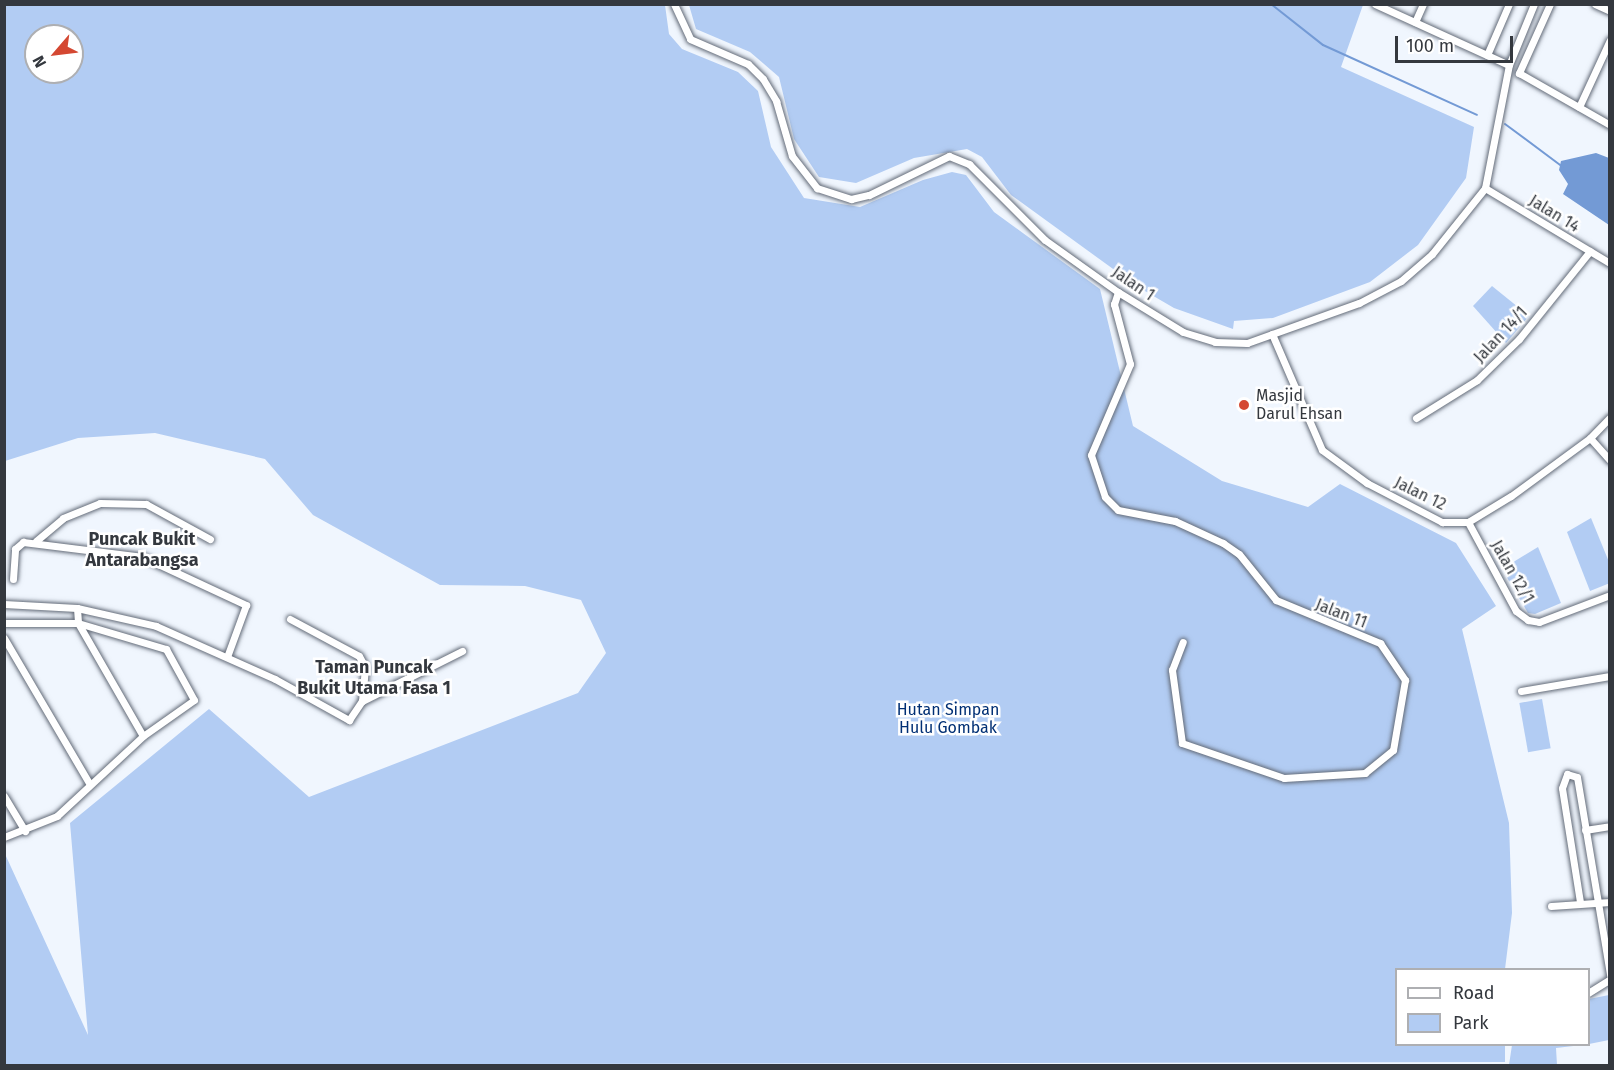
<!DOCTYPE html>
<style>
body{margin:0}
#map{position:relative;width:1614px;height:1070px;overflow:hidden;background:#f0f6fe;font-family:"Fira Sans",sans-serif}
div>[style]{position:absolute}
.green>*{inset:0;background:#b2ccf3;transform-origin:0 0}
.water>*{inset:0;background:#739ad5}
.stream>*{height:2px;margin:-1px;padding:0 1px;transform-origin:1px;border-radius:1px;background:#739ad5}
.roads{filter:drop-shadow(0 0 2px #636b78) drop-shadow(0 0 2px #636b78)}
.minor>*{height:7px;margin:-3.5px;padding:0 3.5px;transform-origin:3.5px;border-radius:3.5px;background:#fff}
.dots>*{width:16px;height:16px;translate:-50% -50%;box-sizing:border-box;border:3px solid #fff;border-radius:50%}
span{translate:-50% -50%;white-space:nowrap;text-align:center;line-height:1.15;-webkit-text-stroke:5px #fff;paint-order:stroke}
.street-label{font-size:16px;color:#34383e}
.poi-label{font-size:16px;color:#34383e}
.left{translate:0 -50%;text-align:left}
.park-label{font-size:16px;color:#002f74}
.neighbourhood-label{font-size:18px;color:#34383e;font-weight:700}
.frame{position:absolute;inset:0;border:6px solid #34383e;pointer-events:none}
.legend{position:absolute;left:1395px;top:968px;width:195px;height:78px;box-sizing:border-box;background:#fff;border:2px solid #aeafb2;margin:0;padding:8px 10px;list-style:none;font-size:18px;color:#34383e}
.legend li{display:flex;align-items:center;gap:12px;height:30px}
.legend b{width:30px;border:2px solid #aeafb2}
.north{position:absolute;left:24px;top:24px;width:60px;height:60px;box-sizing:border-box;background:#fff;border:2px solid #aeafb2;border-radius:50%;rotate:242deg;font-size:16px;font-weight:700;line-height:24px;text-align:center;color:#34383e}
.north::after{content:'';display:block;margin:auto;width:21px;height:27px;background:#d44832;clip-path:polygon(50% 0,100% 100%,50% 72%,0 100%)}
.scale{position:absolute;left:1395px;top:36px;width:118px;height:27px;box-sizing:border-box;border:3px solid #34383e;border-top:0;padding-left:8px;font-size:18px;line-height:21px;white-space:nowrap;color:#34383e;-webkit-text-stroke:4px #fff;paint-order:stroke}
</style>
<div id="map">
<div class="green">
<div style="clip-path:polygon(evenodd,5px 5px,665px 5px,669px 34px,682px 49px,738px 72px,758px 91px,771px 147px,804px 198px,860px 207px,923px 180px,952px 172px,966px 175px,994px 212px,1100px 289px,1133px 426px,1222px 481px,1308px 507px,1340px 484px,1456px 543px,1496px 606px,1462px 629px,1509px 823px,1512px 913px,1505px 969px,1396px 970px,1396px 1044px,1505px 1045px,1505px 1062px,5px 1065px,5px 854px,88px 1035px,70px 823px,209px 709px,309px 797px,578px 693px,606px 653px,581px 600px,525px 586px,440px 585px,313px 515px,265px 459px,155px 433px,78px 438px,5px 461px,5px 5px,36px 36px,72px 36px,72px 72px,36px 72px,36px 36px)"></div>
<div style="clip-path:polygon(689px 5px,1363px 5px,1341px 67px,1474px 127px,1466px 178px,1418px 245px,1370px 282px,1273px 318px,1234px 321px,1233px 329px,1174px 308px,1138px 287px,1011px 195px,982px 157px,967px 149px,914px 158px,856px 183px,819px 177px,794px 139px,779px 77px,750px 52px,696px 29px)"></div>
<div style="clip-path:polygon(1492px 286px,1529px 316px,1506px 343px,1473px 306px)"></div>
<div style="clip-path:polygon(1591px 518px,1609px 562px,1610px 583px,1590px 591px,1567px 532px)"></div>
<div style="clip-path:polygon(1538px 547px,1561px 603px,1535px 614px,1528px 613px,1502px 569px)"></div>
<div style="left:1542px;top:699px;width:50px;height:23px;rotate:80deg"></div>
<div style="clip-path:polygon(1609px 995px,1609px 1040px,1589px 1044px,1589px 999px)"></div>
<div style="clip-path:polygon(1512px 1045px,1512px 1044px,1582px 1045px,1556px 1048px,1557px 1065px,1509px 1065px)"></div>
</div>
<div class="water">
<div style="clip-path:polygon(1596px 153px,1609px 158px,1609px 225px,1563px 194px,1568px 184px,1559px 170px,1561px 161px)"></div>
</div>
<div class="stream">
<div style="left:1271px;top:4px;width:66px;rotate:38.3deg"></div>
<div style="left:1323px;top:45px;width:169px;rotate:24.4deg"></div>
<div style="left:1505px;top:124px;width:72px;rotate:36.6deg"></div>
</div>
<div class="roads">
<div class="minor">
<div style="left:674px;top:4px;width:38px;rotate:65deg"></div>
<div style="left:690px;top:39px;width:63px;rotate:23.3deg"></div>
<div style="left:748px;top:64px;width:21px;rotate:45deg"></div>
<div style="left:763px;top:79px;width:26px;rotate:59deg"></div>
<div style="left:776px;top:101px;width:57px;rotate:73.8deg"></div>
<div style="left:792px;top:156px;width:41px;rotate:52deg"></div>
<div style="left:817px;top:188px;width:36px;rotate:18deg"></div>
<div style="left:851px;top:199px;width:18px;rotate:-13deg"></div>
<div style="left:869px;top:195px;width:89px;rotate:-26deg"></div>
<div style="left:949px;top:156px;width:22px;rotate:22deg"></div>
<div style="left:969px;top:164px;width:107px;rotate:45deg"></div>
<div style="left:1045px;top:240px;width:90px;rotate:35.5deg"></div>
<div style="left:1118px;top:292px;width:76px;rotate:31.6deg"></div>
<div style="left:1183px;top:332px;width:34px;rotate:17deg"></div>
<div style="left:1215px;top:342px;width:32px;rotate:2deg"></div>
<div style="left:1247px;top:343px;width:119px;rotate:-19.7deg"></div>
<div style="left:1359px;top:303px;width:47px;rotate:-27.6deg"></div>
<div style="left:1401px;top:281px;width:41px;rotate:-41.1deg"></div>
<div style="left:1432px;top:254px;width:85px;rotate:-51.2deg"></div>
<div style="left:1485px;top:188px;width:125px;rotate:-79deg"></div>
<div style="left:1509px;top:65px;width:66px;rotate:-67.7deg"></div>
<div style="left:1375px;top:4px;width:147px;rotate:24.5deg"></div>
<div style="left:1550px;top:4px;width:76px;rotate:114.2deg"></div>
<div style="left:1519px;top:73px;width:105px;rotate:29.7deg"></div>
<div style="left:1595px;top:4px;width:17px;rotate:25deg"></div>
<div style="left:1415px;top:22px;width:20px;rotate:-66deg"></div>
<div style="left:1487px;top:55px;width:56px;rotate:-66.7deg"></div>
<div style="left:1579px;top:107px;width:74px;rotate:-65.2deg"></div>
<div style="left:1485px;top:188px;width:146px;rotate:31deg"></div>
<div style="left:1118px;top:292px;width:13px;rotate:108deg"></div>
<div style="left:1114px;top:304px;width:62px;rotate:75.1deg"></div>
<div style="left:1130px;top:364px;width:99px;rotate:113.2deg"></div>
<div style="left:1091px;top:455px;width:44px;rotate:71.6deg"></div>
<div style="left:1105px;top:497px;width:18px;rotate:45deg"></div>
<div style="left:1118px;top:510px;width:58px;rotate:10.9deg"></div>
<div style="left:1175px;top:521px;width:53px;rotate:24.6deg"></div>
<div style="left:1223px;top:543px;width:19px;rotate:35deg"></div>
<div style="left:1239px;top:554px;width:59px;rotate:51.2deg"></div>
<div style="left:1276px;top:600px;width:113px;rotate:22.5deg"></div>
<div style="left:1380px;top:643px;width:45px;rotate:56deg"></div>
<div style="left:1405px;top:680px;width:71px;rotate:99.7deg"></div>
<div style="left:1393px;top:750px;width:36px;rotate:141deg"></div>
<div style="left:1365px;top:773px;width:81px;rotate:176.5deg"></div>
<div style="left:1284px;top:778px;width:108px;rotate:-161.1deg"></div>
<div style="left:1182px;top:743px;width:74px;rotate:-97.8deg"></div>
<div style="left:1172px;top:670px;width:30px;rotate:-69deg"></div>
<div style="left:1272px;top:334px;width:126px;rotate:66.7deg"></div>
<div style="left:1322px;top:450px;width:56px;rotate:36.3deg"></div>
<div style="left:1367px;top:483px;width:85px;rotate:27.5deg"></div>
<div style="left:1442px;top:522px;width:26px"></div>
<div style="left:1468px;top:522px;width:50px;rotate:-31.2deg"></div>
<div style="left:1511px;top:496px;width:98px;rotate:-36.3deg"></div>
<div style="left:1590px;top:438px;width:29px;rotate:-46deg"></div>
<div style="left:1416px;top:418px;width:72px;rotate:-31.9deg"></div>
<div style="left:1477px;top:380px;width:59px;rotate:-44.3deg"></div>
<div style="left:1519px;top:339px;width:113px;rotate:-51.1deg"></div>
<div style="left:1590px;top:438px;width:30px;rotate:48deg"></div>
<div style="left:1468px;top:522px;width:101px;rotate:61.7deg"></div>
<div style="left:1516px;top:611px;width:15px;rotate:37deg"></div>
<div style="left:1528px;top:620px;width:11px;rotate:10deg"></div>
<div style="left:1539px;top:622px;width:76px;rotate:-20.8deg"></div>
<div style="left:36px;top:541px;width:35px;rotate:-40deg"></div>
<div style="left:63px;top:518px;width:40px;rotate:-22deg"></div>
<div style="left:100px;top:503px;width:46px;rotate:1.2deg"></div>
<div style="left:146px;top:504px;width:73px;rotate:28.7deg"></div>
<div style="left:13px;top:579px;width:30px;rotate:-86deg"></div>
<div style="left:15px;top:549px;width:11px;rotate:-41deg"></div>
<div style="left:23px;top:542px;width:121px;rotate:7.1deg"></div>
<div style="left:143px;top:557px;width:114px;rotate:25deg"></div>
<div style="left:246px;top:605px;width:55px;rotate:110.1deg"></div>
<div style="left:4px;top:604px;width:73px;rotate:3.1deg"></div>
<div style="left:77px;top:608px;width:81px;rotate:12.8deg"></div>
<div style="left:156px;top:626px;width:130px;rotate:24deg"></div>
<div style="left:275px;top:679px;width:85px;rotate:29deg"></div>
<div style="left:349px;top:720px;width:23px;rotate:-56deg"></div>
<div style="left:362px;top:701px;width:112px;rotate:-26.6deg"></div>
<div style="left:77px;top:608px;width:15px;rotate:86deg"></div>
<div style="left:78px;top:623px;width:130px;rotate:60.1deg"></div>
<div style="left:290px;top:619px;width:78px;rotate:28.2deg"></div>
<div style="left:359px;top:656px;width:13px;rotate:61deg"></div>
<div style="left:365px;top:667px;width:34px;rotate:95deg"></div>
<div style="left:4px;top:623px;width:74px"></div>
<div style="left:78px;top:623px;width:92px;rotate:16.5deg"></div>
<div style="left:166px;top:649px;width:58px;rotate:61.2deg"></div>
<div style="left:194px;top:700px;width:62px;rotate:144.8deg"></div>
<div style="left:143px;top:736px;width:117px;rotate:137.1deg"></div>
<div style="left:57px;top:816px;width:57px;rotate:158.4deg"></div>
<div style="left:4px;top:638px;width:168px;rotate:59.6deg"></div>
<div style="left:1521px;top:691px;width:90px;rotate:-9.6deg"></div>
<div style="left:4px;top:796px;width:41px;rotate:59deg"></div>
<div style="left:1585px;top:830px;width:25px;rotate:-9deg"></div>
<div style="left:1580px;top:902px;width:115px;rotate:-99deg"></div>
<div style="left:1562px;top:788px;width:15px;rotate:-70deg"></div>
<div style="left:1567px;top:774px;width:10px;rotate:17deg"></div>
<div style="left:1577px;top:777px;width:201px;rotate:80.5deg"></div>
<div style="left:1551px;top:906px;width:59px;rotate:-3.9deg"></div>
<div style="left:1588px;top:993px;width:26px;rotate:-32deg"></div>
</div>
</div>
<div class="dots">
<div style="left:1244px;top:405px;background:#d44832"></div>
</div>
<div class="street-label">
<span style="left:1554px;top:214px;rotate:31deg">Jalan 14</span>
<span style="left:1133px;top:284px;rotate:34deg">Jalan 1</span>
<span style="left:1501px;top:335px;rotate:-47deg">Jalan 14/1</span>
<span style="left:1420px;top:494px;rotate:26deg">Jalan 12</span>
<span style="left:1512px;top:572px;rotate:60deg">Jalan 12/1</span>
<span style="left:1341px;top:614px;rotate:21deg">Jalan 11</span>
</div>
<div class="poi-label">
<span class="left" style="left:1256px;top:405px">Masjid<br>Darul Ehsan</span>
</div>
<div class="park-label">
<span style="left:948px;top:719px">Hutan Simpan<br>Hulu Gombak</span>
</div>
<div class="neighbourhood-label">
<span style="left:142px;top:550px">Puncak Bukit<br>Antarabangsa</span>
<span style="left:374px;top:678px">Taman Puncak<br>Bukit Utama Fasa 1</span>
</div>
<div class="frame"></div>
<ul class="legend">
<li><b style="height:8px;background:#fff"></b>Road</li>
<li><b style="height:16px;background:#b2ccf3"></b>Park</li>
</ul>
<div class="north">N</div>
<div class="scale">100 m</div>
</div>
